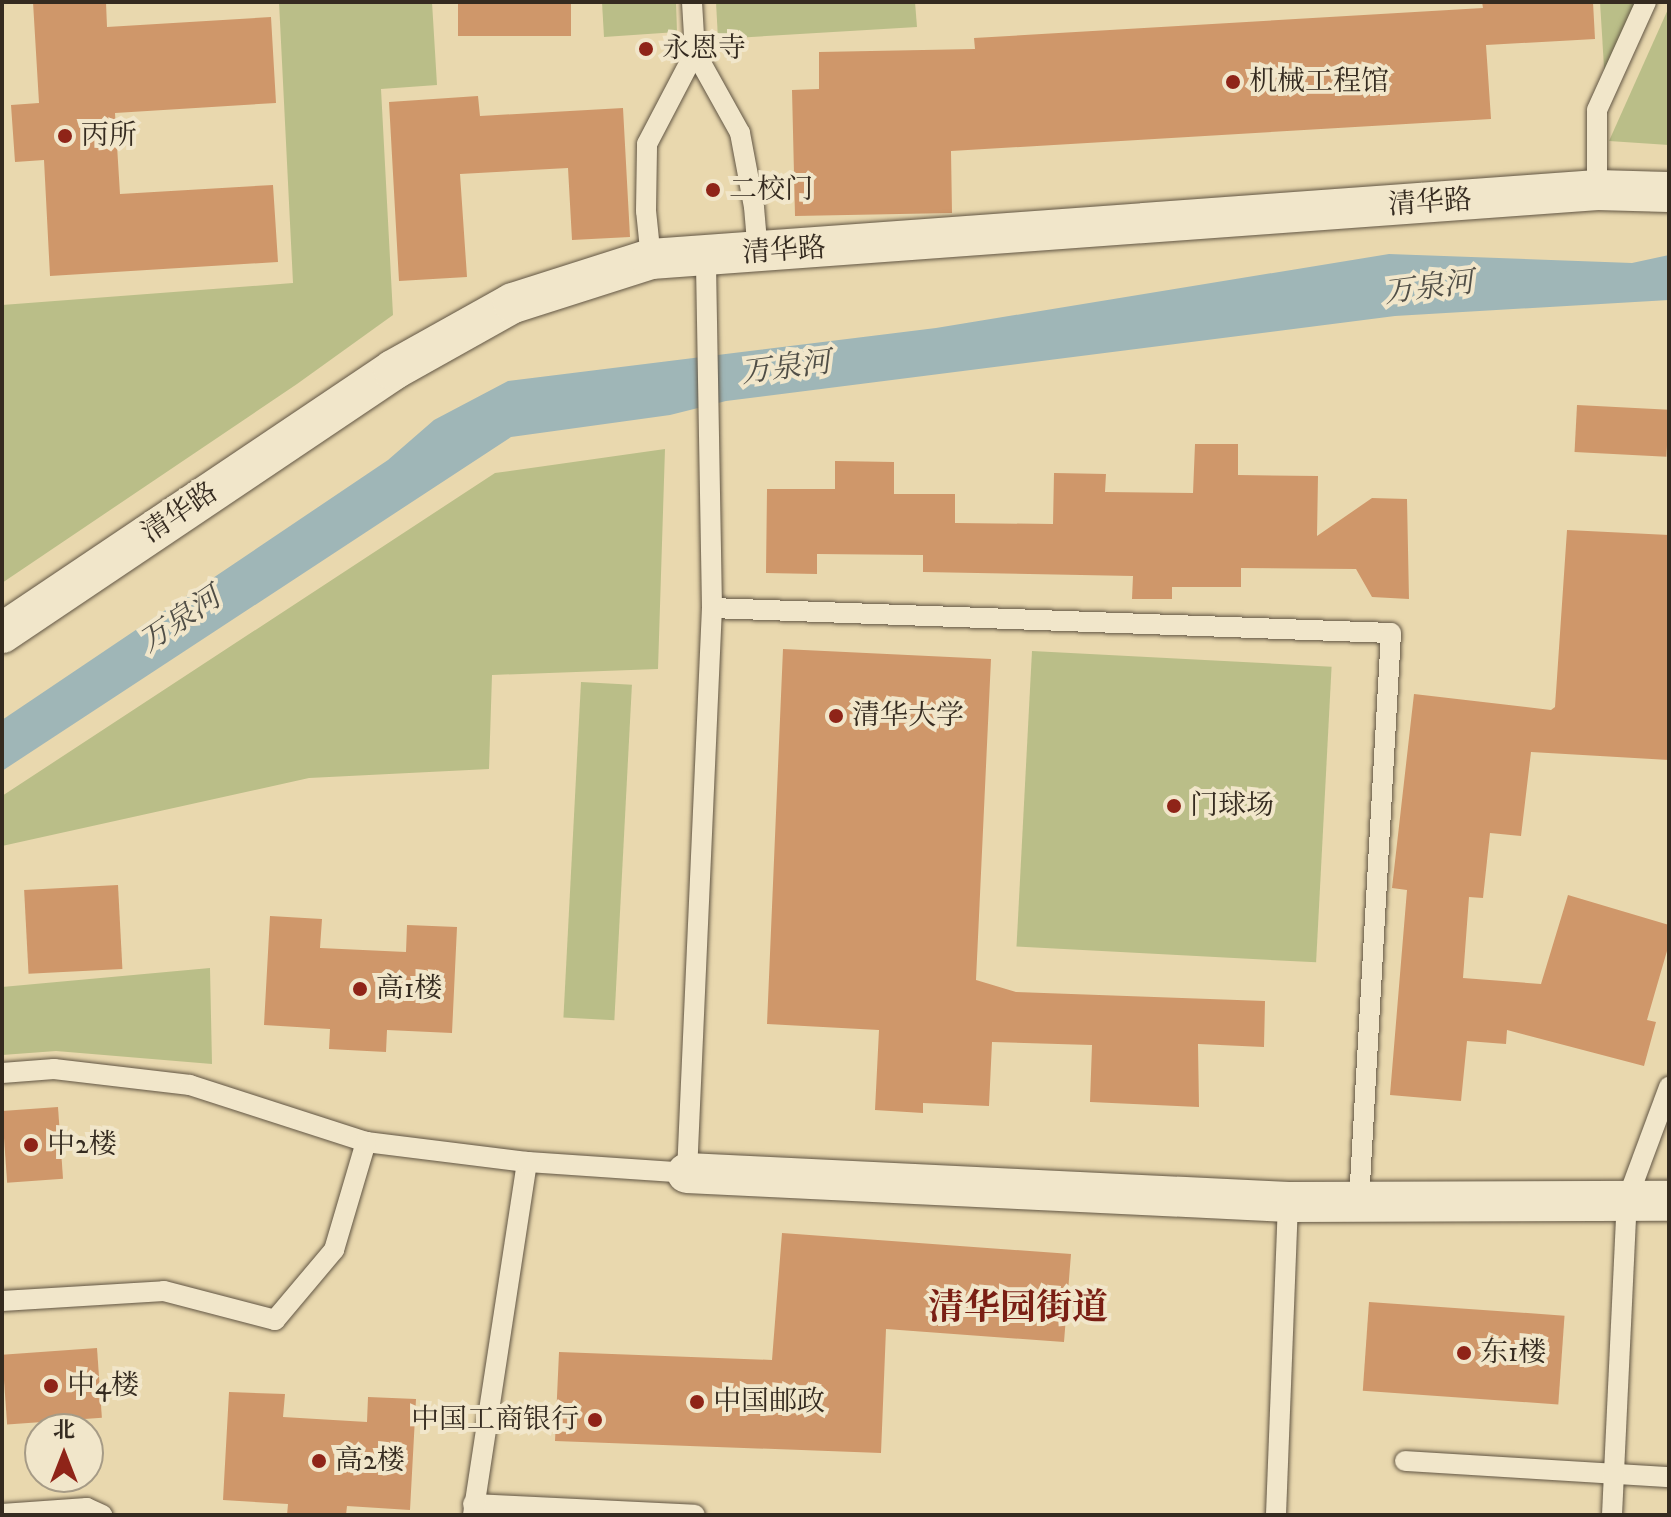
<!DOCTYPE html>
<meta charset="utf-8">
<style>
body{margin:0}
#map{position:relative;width:1671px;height:1517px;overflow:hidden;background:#e9d8ae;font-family:"IM FELL DW Pica","Noto Serif SC",serif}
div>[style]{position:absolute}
.green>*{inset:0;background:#babe88;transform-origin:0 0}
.water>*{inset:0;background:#9fb6b7}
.building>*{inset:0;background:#cf976a;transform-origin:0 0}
.roads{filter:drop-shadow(0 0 2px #625644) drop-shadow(0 0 2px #625644)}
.lane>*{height:20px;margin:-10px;padding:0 10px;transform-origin:10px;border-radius:10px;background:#f1e6ca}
.street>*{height:40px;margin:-20px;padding:0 20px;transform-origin:20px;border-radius:20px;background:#f1e6ca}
.dots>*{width:22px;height:22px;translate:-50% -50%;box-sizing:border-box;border:4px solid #f1e6ca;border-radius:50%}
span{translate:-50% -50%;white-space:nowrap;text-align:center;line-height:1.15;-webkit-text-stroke:8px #f1e6ca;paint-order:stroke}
.poi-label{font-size:28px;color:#352b20}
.left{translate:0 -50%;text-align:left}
.right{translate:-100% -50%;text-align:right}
.street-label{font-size:28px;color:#352b20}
.water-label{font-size:30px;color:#504e46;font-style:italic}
.district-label{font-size:36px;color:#7a1f14;font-weight:700}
.frame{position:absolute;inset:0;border:4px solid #352b20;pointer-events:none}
.north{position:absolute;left:24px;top:1413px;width:80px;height:80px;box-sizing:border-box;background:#f1e6ca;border:2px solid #a69b86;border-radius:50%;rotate:0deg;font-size:22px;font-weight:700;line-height:32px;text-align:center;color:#352b20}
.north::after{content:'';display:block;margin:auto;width:28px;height:36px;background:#8f2418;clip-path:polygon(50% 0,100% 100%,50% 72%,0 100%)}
</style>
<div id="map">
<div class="green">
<div style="clip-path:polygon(279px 2px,432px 2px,437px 85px,381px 89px,393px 315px,297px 384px,2px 583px,2px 305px,293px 283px)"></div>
<div style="clip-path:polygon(602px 2px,676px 2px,677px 32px,604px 37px)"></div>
<div style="clip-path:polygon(716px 2px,915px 2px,917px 27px,718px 39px)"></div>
<div style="clip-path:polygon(1600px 2px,1638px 2px,1605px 83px)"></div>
<div style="clip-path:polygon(1669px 7px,1669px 145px,1609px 141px)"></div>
<div style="clip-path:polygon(665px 449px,658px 669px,492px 675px,489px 769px,309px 778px,2px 846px,2px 796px,495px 473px)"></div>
<div style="left:1032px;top:651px;width:300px;height:296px;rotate:3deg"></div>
<div style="left:581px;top:682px;width:51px;height:336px;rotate:3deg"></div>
<div style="clip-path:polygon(210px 968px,212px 1064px,56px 1051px,2px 1055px,2px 987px)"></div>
</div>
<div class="water">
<div style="clip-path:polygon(1389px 254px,1632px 263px,1669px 255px,1669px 300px,1395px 316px,726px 401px,670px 415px,511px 437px,2px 771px,2px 720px,388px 460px,434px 420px,508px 381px,936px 328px)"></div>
</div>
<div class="building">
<div style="clip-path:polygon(33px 2px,106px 2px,107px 27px,271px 17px,276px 103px,115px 113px,120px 194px,273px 185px,278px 262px,50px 276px,44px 160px,15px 162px,11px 105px,39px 103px)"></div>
<div style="left:458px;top:2px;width:113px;height:34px"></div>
<div style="clip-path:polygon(1482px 2px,1593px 2px,1595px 39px,1486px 45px,1491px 119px,951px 151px,952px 213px,795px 216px,792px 90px,819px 89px,819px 52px,975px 49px,974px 38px,1483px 8px)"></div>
<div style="clip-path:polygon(478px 96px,480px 116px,623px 108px,630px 237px,572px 240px,568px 168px,460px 174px,467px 277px,399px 281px,389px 102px)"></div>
<div style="left:1577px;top:405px;width:92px;height:47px;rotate:3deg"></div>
<div style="clip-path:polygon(1195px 444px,1238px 444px,1238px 475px,1318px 476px,1317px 536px,1372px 498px,1407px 499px,1409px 599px,1372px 597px,1356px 569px,1241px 568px,1241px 587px,1172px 587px,1172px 599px,1132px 599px,1133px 576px,923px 572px,923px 555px,817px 554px,817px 574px,766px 573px,767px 489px,835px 489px,835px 461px,894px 462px,894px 494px,955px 494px,955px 523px,1053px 524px,1054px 473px,1106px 474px,1105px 492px,1193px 493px)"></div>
<div style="clip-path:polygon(1567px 530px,1669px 535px,1669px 760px,1531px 752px,1521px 836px,1490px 833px,1483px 898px,1469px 897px,1463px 978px,1541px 984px,1568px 895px,1669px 925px,1669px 944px,1647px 1020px,1656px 1022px,1644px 1066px,1507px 1030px,1506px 1044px,1467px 1041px,1461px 1101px,1390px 1095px,1407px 890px,1392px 888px,1414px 694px,1551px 710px,1555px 707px)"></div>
<div style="clip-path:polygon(783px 649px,991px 659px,976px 980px,1016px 992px,1265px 1001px,1264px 1047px,1198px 1044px,1199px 1107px,1090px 1102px,1092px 1045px,992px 1042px,989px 1106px,923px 1103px,923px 1113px,875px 1110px,879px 1030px,767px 1024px)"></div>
<div style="left:118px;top:885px;width:84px;height:94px;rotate:87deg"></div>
<div style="clip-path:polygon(270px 916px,322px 919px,320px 948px,406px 952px,407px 925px,457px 927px,452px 1033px,387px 1030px,386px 1052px,329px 1049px,330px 1029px,264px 1025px)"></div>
<div style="left:58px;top:1107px;width:72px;height:56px;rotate:86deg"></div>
<div style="clip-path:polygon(782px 1233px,1071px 1254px,1064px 1342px,886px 1329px,881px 1453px,555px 1441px,559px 1352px,772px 1360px)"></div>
<div style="left:1369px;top:1302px;width:196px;height:89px;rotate:4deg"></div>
<div style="left:97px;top:1348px;width:70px;height:95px;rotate:86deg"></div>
<div style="clip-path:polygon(229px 1392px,285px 1394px,283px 1417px,367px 1422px,368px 1397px,416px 1399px,410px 1510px,347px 1506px,346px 1515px,287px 1515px,288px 1504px,223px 1500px)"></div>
</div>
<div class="roads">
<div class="lane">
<div style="left:692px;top:2px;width:50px;rotate:86.6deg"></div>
<div style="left:695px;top:52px;width:93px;rotate:60.9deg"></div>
<div style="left:740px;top:133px;width:75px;rotate:79.3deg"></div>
<div style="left:754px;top:207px;width:47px;rotate:85.1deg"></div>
<div style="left:1597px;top:190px;width:80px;rotate:-90deg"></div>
<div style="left:1597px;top:110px;width:119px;rotate:-65.6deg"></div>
<div style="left:651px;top:259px;width:48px;rotate:-95.9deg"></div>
<div style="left:646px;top:211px;width:67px;rotate:-89.1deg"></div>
<div style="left:647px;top:144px;width:104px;rotate:-62.4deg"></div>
<div style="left:712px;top:608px;width:679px;rotate:2.11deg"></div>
<div style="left:1391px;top:633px;width:569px;rotate:93.22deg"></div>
<div style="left:2px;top:1073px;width:52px;rotate:-4.4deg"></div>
<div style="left:54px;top:1069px;width:137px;rotate:6.7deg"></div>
<div style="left:190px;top:1085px;width:185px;rotate:17.9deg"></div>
<div style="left:366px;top:1142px;width:162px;rotate:7.1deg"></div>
<div style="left:2px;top:1301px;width:162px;rotate:-3.5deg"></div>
<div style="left:164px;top:1291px;width:115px;rotate:14.6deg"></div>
<div style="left:275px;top:1320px;width:92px;rotate:-49.9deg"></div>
<div style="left:334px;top:1250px;width:113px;rotate:-73.5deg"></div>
<div style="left:1405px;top:1461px;width:264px;rotate:3.5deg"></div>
<div style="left:473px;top:1504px;width:222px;rotate:2.8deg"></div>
<div style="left:2px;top:1514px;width:85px;rotate:-4deg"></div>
<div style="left:87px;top:1508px;width:17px;rotate:25deg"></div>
<div style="left:473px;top:1515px;width:357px;rotate:-81.3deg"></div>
<div style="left:527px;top:1162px;width:160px;rotate:3.9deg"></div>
<div style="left:687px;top:1173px;width:566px;rotate:-87.47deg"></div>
<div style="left:712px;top:608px;width:351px;rotate:-91deg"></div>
<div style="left:1276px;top:1515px;width:313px;rotate:-87.8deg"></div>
<div style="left:1612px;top:1515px;width:315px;rotate:-87.3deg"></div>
<div style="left:1627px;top:1200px;width:121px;rotate:-69.6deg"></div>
</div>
<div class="street">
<div style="left:2px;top:633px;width:471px;rotate:-33.9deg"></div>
<div style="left:393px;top:370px;width:137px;rotate:-29.2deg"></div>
<div style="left:513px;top:303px;width:145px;rotate:-17.7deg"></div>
<div style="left:651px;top:259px;width:949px;rotate:-4.17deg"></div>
<div style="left:1597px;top:190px;width:72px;rotate:1.6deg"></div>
<div style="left:687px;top:1173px;width:602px;rotate:2.76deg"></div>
<div style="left:1288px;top:1202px;width:381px;rotate:-0.2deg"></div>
</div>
</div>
<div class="dots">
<div style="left:646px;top:49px;background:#8f2418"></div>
<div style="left:1233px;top:82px;background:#8f2418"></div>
<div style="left:65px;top:136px;background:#8f2418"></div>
<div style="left:713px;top:190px;background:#8f2418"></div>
<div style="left:836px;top:716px;background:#8f2418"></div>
<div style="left:1174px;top:806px;background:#8f2418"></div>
<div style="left:360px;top:989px;background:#8f2418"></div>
<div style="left:31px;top:1145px;background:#8f2418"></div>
<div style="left:1464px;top:1353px;background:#8f2418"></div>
<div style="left:51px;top:1386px;background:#8f2418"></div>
<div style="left:697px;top:1402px;background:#8f2418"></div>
<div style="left:595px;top:1420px;background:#8f2418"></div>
<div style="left:319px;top:1461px;background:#8f2418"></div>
</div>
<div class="poi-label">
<span class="left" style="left:662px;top:49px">永恩寺</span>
<span class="left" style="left:1249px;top:82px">机械工程馆</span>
<span class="left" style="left:81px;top:136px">丙所</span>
<span class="left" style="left:729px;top:190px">二校门</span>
<span class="left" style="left:852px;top:716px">清华大学</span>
<span class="left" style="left:1190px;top:806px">门球场</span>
<span class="left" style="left:376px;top:989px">高1楼</span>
<span class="left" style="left:47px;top:1145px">中2楼</span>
<span class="left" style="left:1480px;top:1353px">东1楼</span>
<span class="left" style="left:67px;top:1386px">中4楼</span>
<span class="left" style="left:713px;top:1402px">中国邮政</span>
<span class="right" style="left:579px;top:1420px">中国工商银行</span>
<span class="left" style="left:335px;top:1461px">高2楼</span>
</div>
<div class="street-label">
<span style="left:1430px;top:203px;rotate:-4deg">清华路</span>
<span style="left:784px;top:251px;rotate:-4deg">清华路</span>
<span style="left:180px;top:513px;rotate:-34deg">清华路</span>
</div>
<div class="water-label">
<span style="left:1429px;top:289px;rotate:-7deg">万泉河</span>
<span style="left:786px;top:369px;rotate:-7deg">万泉河</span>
<span style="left:181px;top:621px;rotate:-34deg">万泉河</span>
</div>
<div class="district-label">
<span style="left:1018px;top:1309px">清华园街道</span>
</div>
<div class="frame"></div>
<div class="north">北</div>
</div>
